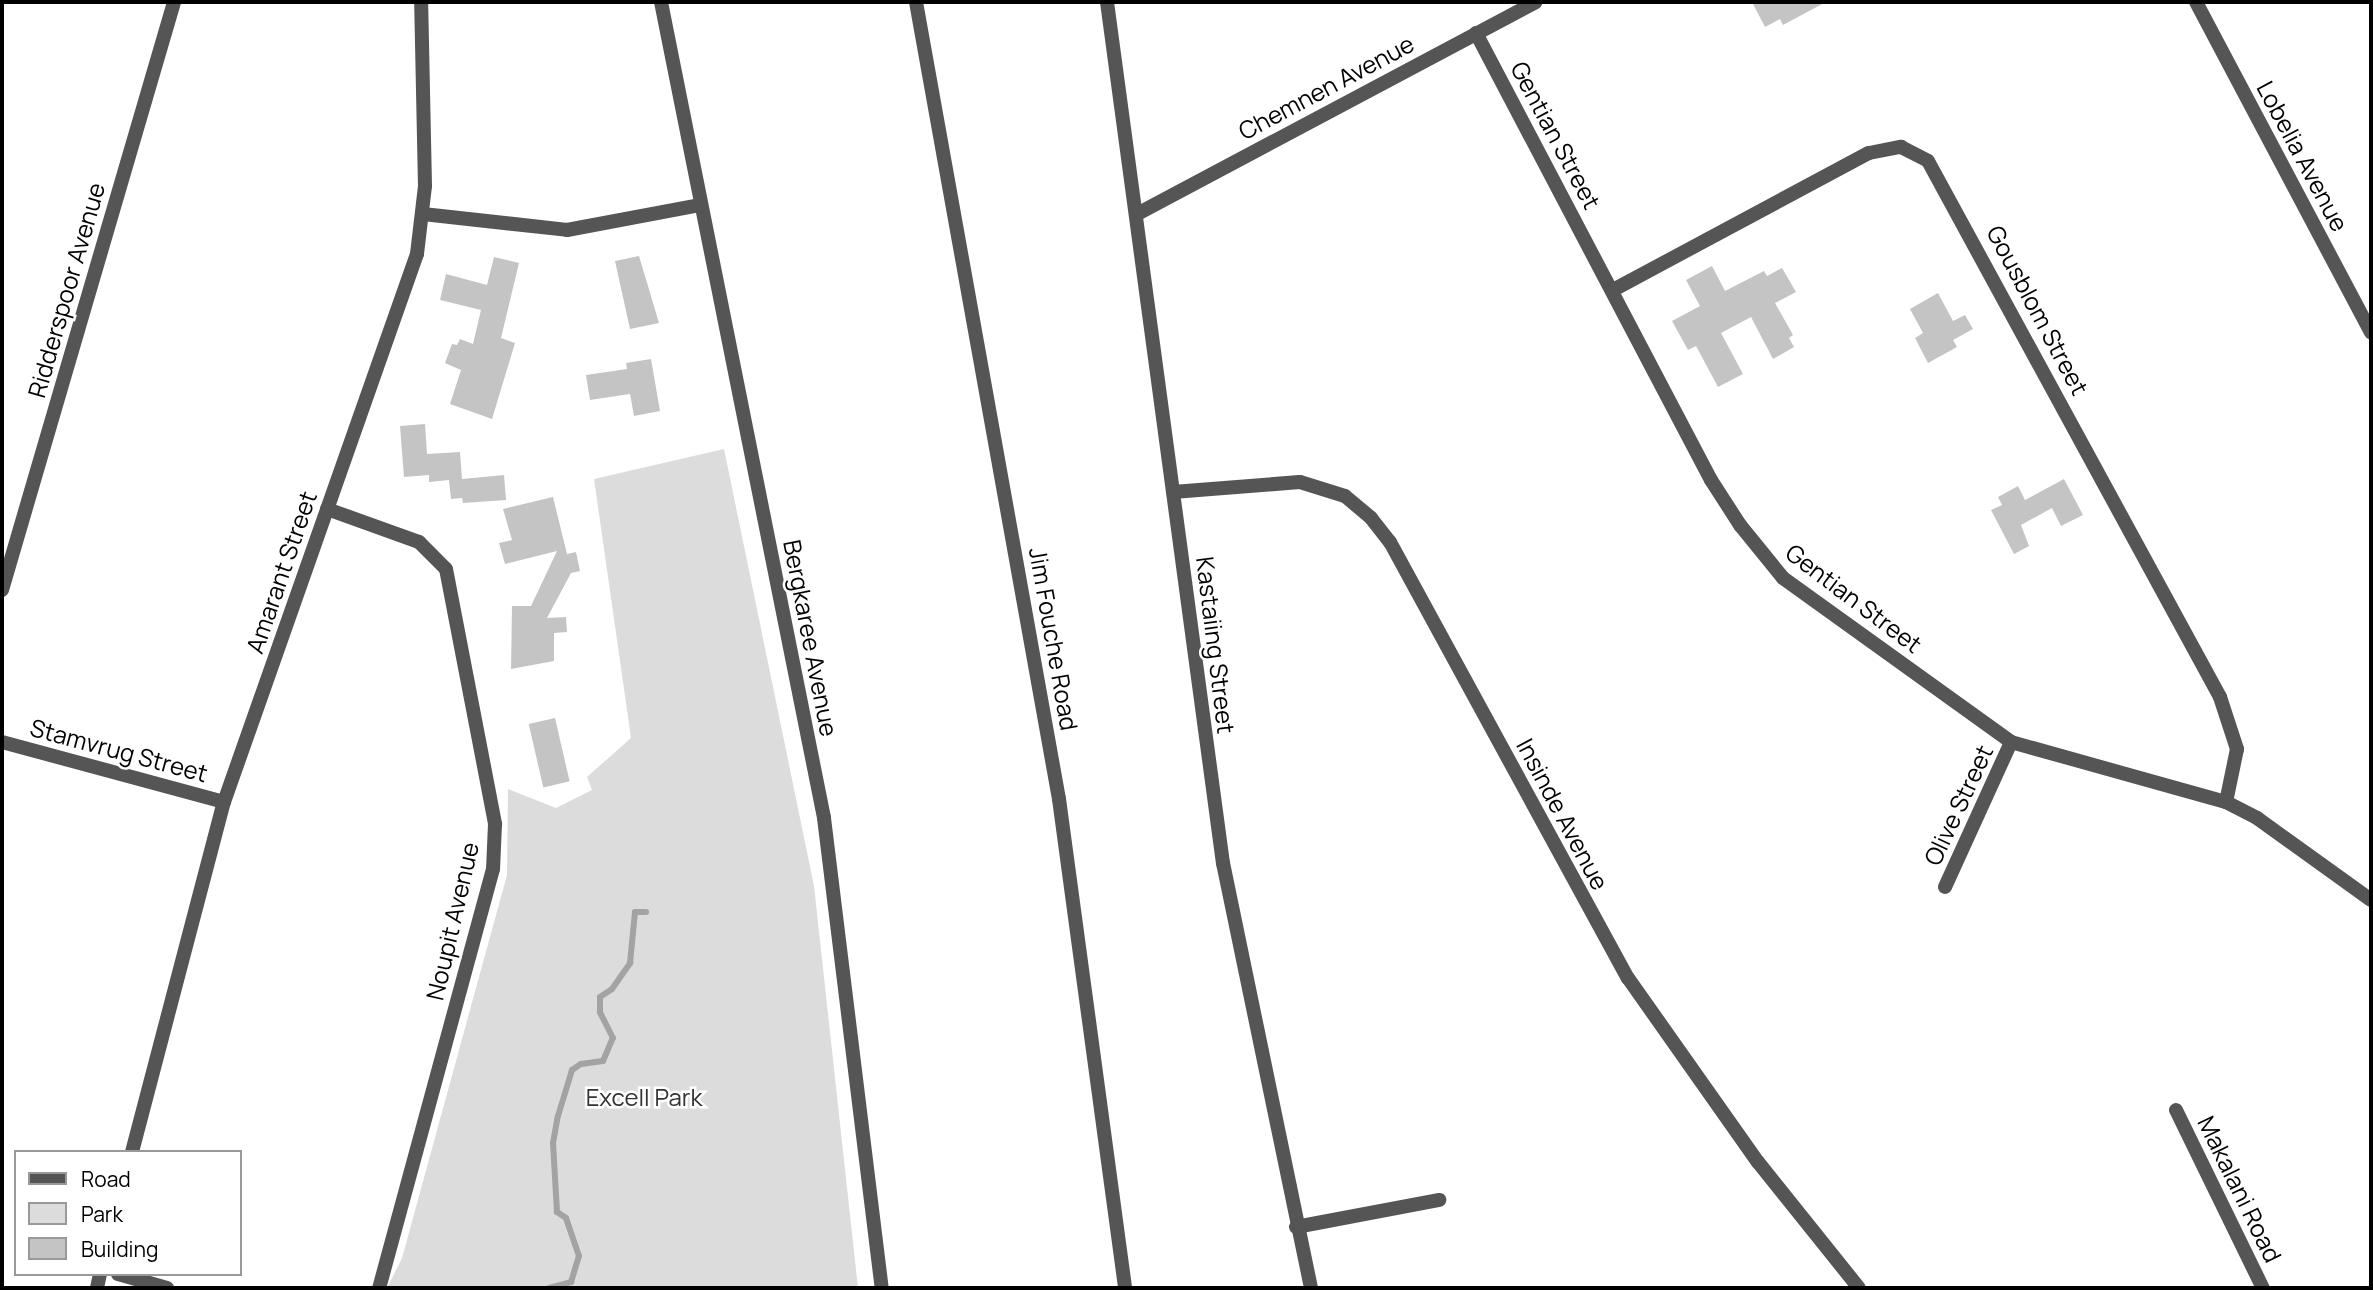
<!DOCTYPE html>
<style>
body{margin:0}
#map{position:relative;width:2373px;height:1290px;overflow:hidden;background:#fff;font-family:Manrope,sans-serif}
div>[style]{position:absolute}
.green>*{inset:0;background:#dcdcdc}
.stream>*{height:6px;margin:-3px;padding:0 3px;transform-origin:3px;border-radius:3px;background:#a3a3a3}
.building>*{inset:0;background:#c4c4c4;transform-origin:0 0}
.minor>*{height:14px;margin:-7px;padding:0 7px;transform-origin:7px;border-radius:7px;background:#555}
.tertiary>*{height:14px;margin:-7px;padding:0 7px;transform-origin:7px;border-radius:7px;background:#555}
span{translate:-50% -50%;white-space:nowrap;text-align:center;line-height:1.15;-webkit-text-stroke:5px #fff;paint-order:stroke}
.street-label{font-size:24px;color:#000}
.park-label{font-size:24px;color:#333}
.frame{position:absolute;inset:0;border:4px solid #000;pointer-events:none}
.legend{position:absolute;left:14px;top:1150px;width:228px;height:126px;box-sizing:border-box;background:#fff;border:2px solid #999;margin:0;padding:9px 12px;list-style:none;font-size:21px;color:#000}
.legend li{display:flex;align-items:center;gap:14px;height:35px}
.legend b{width:35px;border:2px solid #999}
</style>
<div id="map">
<div class="green">
<div style="clip-path:polygon(724px 449px,814px 886px,858px 1288px,387px 1288px,402px 1258px,507px 875px,508px 789px,556px 808px,592px 790px,587px 777px,631px 738px,594px 479px)"></div>
</div>
<div class="stream">
<div style="left:549px;top:1288px;width:23px;rotate:-15deg"></div>
<div style="left:571px;top:1282px;width:27px;rotate:-73deg"></div>
<div style="left:579px;top:1256px;width:40px;rotate:-108.9deg"></div>
<div style="left:566px;top:1218px;width:11px;rotate:-146deg"></div>
<div style="left:557px;top:1212px;width:69px;rotate:-93.3deg"></div>
<div style="left:553px;top:1143px;width:27px;rotate:-80deg"></div>
<div style="left:558px;top:1116px;width:48px;rotate:-73.1deg"></div>
<div style="left:572px;top:1070px;width:11px;rotate:-34deg"></div>
<div style="left:581px;top:1064px;width:22px;rotate:-8deg"></div>
<div style="left:603px;top:1061px;width:25px;rotate:-67deg"></div>
<div style="left:613px;top:1038px;width:29px;rotate:-117deg"></div>
<div style="left:600px;top:1012px;width:15px;rotate:-90deg"></div>
<div style="left:600px;top:997px;width:14px;rotate:-34deg"></div>
<div style="left:612px;top:989px;width:32px;rotate:-55deg"></div>
<div style="left:630px;top:963px;width:51px;rotate:-84.4deg"></div>
<div style="left:635px;top:912px;width:11px"></div>
</div>
<div class="building">
<div style="clip-path:polygon(1752px 2px,1826px 2px,1783px 25px,1780px 19px,1765px 27px)"></div>
<div style="clip-path:polygon(639px 256px,659px 323px,630px 329px,615px 261px)"></div>
<div style="clip-path:polygon(494px 257px,519px 263px,501px 338px,515px 343px,492px 419px,450px 404px,461px 370px,445px 363px,452px 344px,457px 345px,460px 339px,473px 344px,481px 310px,440px 300px,446px 274px,487px 285px)"></div>
<div style="clip-path:polygon(1712px 266px,1725px 291px,1764px 271px,1767px 276px,1782px 268px,1796px 292px,1775px 303px,1793px 335px,1789px 338px,1794px 347px,1773px 359px,1751px 317px,1721px 333px,1743px 374px,1718px 387px,1696px 346px,1688px 350px,1672px 321px,1700px 306px,1686px 280px)"></div>
<div style="clip-path:polygon(1938px 293px,1953px 321px,1965px 315px,1973px 329px,1953px 340px,1957px 347px,1928px 363px,1915px 338px,1923px 333px,1910px 309px)"></div>
<div style="clip-path:polygon(651px 359px,660px 411px,634px 416px,630px 394px,590px 400px,586px 375px,627px 369px,626px 363px)"></div>
<div style="clip-path:polygon(425px 424px,427px 454px,460px 452px,462px 479px,504px 475px,506px 500px,463px 503px,462px 498px,451px 499px,449px 480px,429px 482px,429px 475px,404px 477px,400px 426px)"></div>
<div style="clip-path:polygon(2064px 479px,2083px 515px,2061px 526px,2052px 508px,2021px 525px,2029px 546px,2014px 554px,1991px 510px,2002px 505px,1998px 497px,2018px 486px,2025px 500px)"></div>
<div style="clip-path:polygon(553px 497px,567px 554px,576px 552px,580px 571px,571px 573px,547px 618px,566px 617px,567px 632px,554px 633px,554px 661px,511px 669px,512px 606px,531px 606px,557px 551px,505px 564px,499px 543px,512px 540px,503px 509px)"></div>
<div style="left:555px;top:718px;width:65px;height:27px;rotate:77deg"></div>
</div>
<div class="minor">
<div style="left:661px;top:2px;width:832px;rotate:78.7deg"></div>
<div style="left:824px;top:818px;width:474px;rotate:83deg"></div>
<div style="left:1107px;top:2px;width:869px;rotate:82.33deg"></div>
<div style="left:1223px;top:863px;width:434px;rotate:78.3deg"></div>
<div style="left:2196px;top:2px;width:374px;rotate:62.1deg"></div>
<div style="left:1476px;top:33px;width:505px;rotate:62.27deg"></div>
<div style="left:1711px;top:480px;width:54px;rotate:57.2deg"></div>
<div style="left:1740px;top:525px;width:68px;rotate:50.9deg"></div>
<div style="left:1783px;top:578px;width:281px;rotate:35.7deg"></div>
<div style="left:2011px;top:742px;width:223px;rotate:15.6deg"></div>
<div style="left:2226px;top:802px;width:35px;rotate:27deg"></div>
<div style="left:2257px;top:818px;width:140px;rotate:35.7deg"></div>
<div style="left:1139px;top:213px;width:449px;rotate:-28deg"></div>
<div style="left:423px;top:214px;width:145px;rotate:6.3deg"></div>
<div style="left:567px;top:230px;width:136px;rotate:-10.6deg"></div>
<div style="left:1613px;top:290px;width:290px;rotate:-28.2deg"></div>
<div style="left:1869px;top:153px;width:33px;rotate:-11deg"></div>
<div style="left:1901px;top:147px;width:30px;rotate:27deg"></div>
<div style="left:1928px;top:161px;width:610px;rotate:61.42deg"></div>
<div style="left:2220px;top:697px;width:55px;rotate:71.9deg"></div>
<div style="left:2237px;top:749px;width:54px;rotate:101.7deg"></div>
<div style="left:1173px;top:492px;width:127px;rotate:-4.5deg"></div>
<div style="left:1300px;top:482px;width:47px;rotate:17.3deg"></div>
<div style="left:1345px;top:496px;width:34px;rotate:40deg"></div>
<div style="left:1371px;top:518px;width:31px;rotate:52deg"></div>
<div style="left:1390px;top:542px;width:497px;rotate:61.4deg"></div>
<div style="left:1628px;top:978px;width:225px;rotate:54.8deg"></div>
<div style="left:1758px;top:1162px;width:161px;rotate:51.3deg"></div>
<div style="left:327px;top:509px;width:98px;rotate:19.7deg"></div>
<div style="left:419px;top:542px;width:38px;rotate:45deg"></div>
<div style="left:446px;top:569px;width:260px;rotate:79.1deg"></div>
<div style="left:495px;top:824px;width:45px;rotate:92.5deg"></div>
<div style="left:493px;top:869px;width:434px;rotate:105.2deg"></div>
<div style="left:2px;top:590px;width:613px;rotate:-73.69deg"></div>
<div style="left:2px;top:742px;width:230px;rotate:15.1deg"></div>
<div style="left:1945px;top:887px;width:159px;rotate:-65.5deg"></div>
<div style="left:2176px;top:1110px;width:198px;rotate:64deg"></div>
<div style="left:132px;top:1152px;width:362px;rotate:-75.3deg"></div>
<div style="left:224px;top:802px;width:581px;rotate:-70.6deg"></div>
<div style="left:417px;top:254px;width:68px;rotate:-83.3deg"></div>
<div style="left:425px;top:186px;width:184px;rotate:-91.2deg"></div>
<div style="left:1296px;top:1227px;width:146px;rotate:-10.7deg"></div>
<div style="left:118px;top:1274px;width:51px;rotate:15.9deg"></div>
<div style="left:97px;top:1288px;width:14px;rotate:-78deg"></div>
</div>
<div class="tertiary">
<div style="left:916px;top:2px;width:810px;rotate:79.83deg"></div>
<div style="left:1059px;top:799px;width:493px;rotate:82.3deg"></div>
</div>
<div class="street-label">
<span style="left:1326px;top:87px;rotate:-28deg">Chemnen Avenue</span>
<span style="left:1556px;top:135px;rotate:62deg">Gentian Street</span>
<span style="left:2303px;top:156px;rotate:62deg">Lobelia Avenue</span>
<span style="left:66px;top:290px;rotate:-74deg">Ridderspoor Avenue</span>
<span style="left:2038px;top:310px;rotate:62deg">Gousblom Street</span>
<span style="left:281px;top:572px;rotate:-71deg">Amarant Street</span>
<span style="left:1854px;top:598px;rotate:37deg">Gentian Street</span>
<span style="left:811px;top:638px;rotate:79deg">Bergkaree Avenue</span>
<span style="left:1054px;top:639px;rotate:80deg">Jim Fouche Road</span>
<span style="left:1216px;top:645px;rotate:83deg">Kastaiing Street</span>
<span style="left:119px;top:750px;rotate:15deg">Stamvrug Street</span>
<span style="left:1958px;top:805px;rotate:-65deg">Olive Street</span>
<span style="left:1563px;top:814px;rotate:62deg">Insinde Avenue</span>
<span style="left:452px;top:921px;rotate:-77deg">Noupit Avenue</span>
<span style="left:2240px;top:1189px;rotate:64deg">Makalani Road</span>
</div>
<div class="park-label">
<span style="left:644px;top:1097px">Excell Park</span>
</div>
<div class="frame"></div>
<ul class="legend">
<li><b style="height:9px;background:#555"></b>Road</li>
<li><b style="height:19px;background:#dcdcdc"></b>Park</li>
<li><b style="height:19px;background:#c4c4c4"></b>Building</li>
</ul>
</div>
